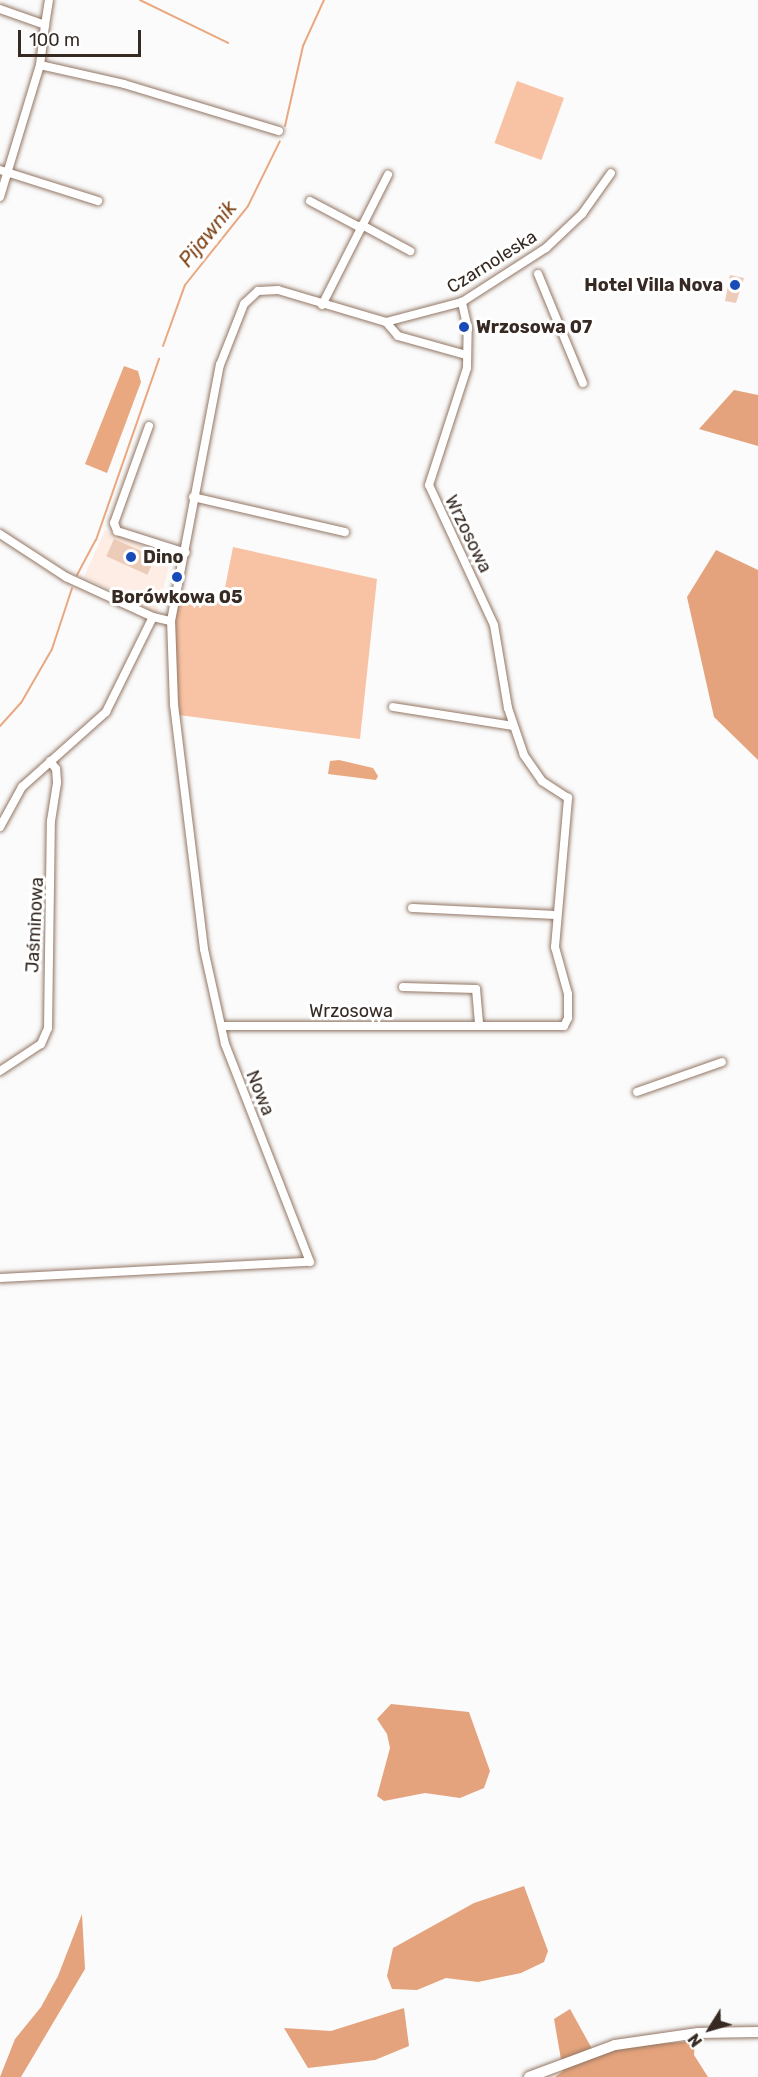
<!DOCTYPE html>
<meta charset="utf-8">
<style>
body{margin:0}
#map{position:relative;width:758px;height:2077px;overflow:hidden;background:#fbfbfb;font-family:Rubik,sans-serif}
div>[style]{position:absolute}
.built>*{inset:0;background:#feede4}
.green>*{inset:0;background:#f8c3a4;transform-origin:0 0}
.forest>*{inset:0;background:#e4a37c}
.water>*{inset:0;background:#e9a880}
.stream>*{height:2px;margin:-1px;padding:0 1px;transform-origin:1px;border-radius:1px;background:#e9a880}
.building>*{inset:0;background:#ecccb9;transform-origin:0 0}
.roads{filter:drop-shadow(0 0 2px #927664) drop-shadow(0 0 2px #927664)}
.street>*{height:8px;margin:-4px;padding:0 4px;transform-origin:4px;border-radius:4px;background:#fff}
.secondary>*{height:10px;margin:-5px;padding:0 5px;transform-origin:5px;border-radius:5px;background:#fff}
.dots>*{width:16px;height:16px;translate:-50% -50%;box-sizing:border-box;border:3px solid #fff;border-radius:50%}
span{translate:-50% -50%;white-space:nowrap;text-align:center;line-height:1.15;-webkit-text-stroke:6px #fff;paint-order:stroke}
.street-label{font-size:18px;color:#362a23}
.poi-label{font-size:18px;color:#362a23;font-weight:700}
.right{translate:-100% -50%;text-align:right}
.left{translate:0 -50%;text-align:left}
.water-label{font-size:20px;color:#7e4318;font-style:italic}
.north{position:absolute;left:680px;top:1999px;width:60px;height:60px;-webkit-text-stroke:4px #fff;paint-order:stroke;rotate:233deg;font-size:16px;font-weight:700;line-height:24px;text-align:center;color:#362a23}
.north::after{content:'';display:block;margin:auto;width:21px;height:27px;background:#362a23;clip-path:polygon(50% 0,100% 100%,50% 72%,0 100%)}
.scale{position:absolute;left:18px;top:30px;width:123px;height:27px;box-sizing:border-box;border:3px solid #362a23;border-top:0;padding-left:8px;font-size:18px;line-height:21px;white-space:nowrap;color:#362a23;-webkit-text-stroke:4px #fff;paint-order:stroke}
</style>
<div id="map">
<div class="built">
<div style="clip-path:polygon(105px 530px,171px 558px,157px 614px,84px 577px)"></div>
</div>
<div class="green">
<div style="left:517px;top:81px;width:50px;height:66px;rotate:20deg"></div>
<div style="clip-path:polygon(233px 547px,377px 579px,360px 739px,179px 715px,174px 623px,181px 595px,222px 603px)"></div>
</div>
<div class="forest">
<div style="clip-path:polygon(734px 390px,758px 395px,758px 446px,699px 429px)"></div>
<div style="clip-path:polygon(716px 550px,758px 570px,758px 760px,714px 717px,687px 597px)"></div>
<div style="clip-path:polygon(391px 1704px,469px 1712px,490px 1771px,484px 1788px,460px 1798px,425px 1793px,384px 1801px,377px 1796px,390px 1748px,387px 1734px,377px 1719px)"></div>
<div style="clip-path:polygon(524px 1886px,548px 1951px,544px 1962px,521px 1973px,478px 1982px,446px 1978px,417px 1990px,392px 1989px,387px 1976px,393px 1948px,474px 1903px)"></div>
<div style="clip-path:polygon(82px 1914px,85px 1969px,21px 2077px,0 2077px,15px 2039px,41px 2007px,58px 1976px)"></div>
<div style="clip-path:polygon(404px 2008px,409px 2046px,375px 2060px,308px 2068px,284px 2028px,331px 2031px)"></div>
<div style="clip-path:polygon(570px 2009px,596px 2056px,629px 2046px,695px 2041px,694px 2055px,708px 2077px,555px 2077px,563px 2071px,554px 2019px)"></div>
</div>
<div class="water">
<div style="clip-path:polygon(124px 366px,138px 371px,141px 382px,107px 473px,85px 464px)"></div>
<div style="clip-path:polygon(339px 760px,373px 768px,378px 776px,376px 780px,328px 774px,330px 761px)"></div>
</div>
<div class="stream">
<div style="left:140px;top:0;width:98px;rotate:26deg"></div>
<div style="left:285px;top:126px;width:82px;rotate:-77.3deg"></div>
<div style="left:303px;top:46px;width:51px;rotate:-65.5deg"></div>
<div style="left:163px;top:346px;width:65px;rotate:-70.2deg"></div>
<div style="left:185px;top:285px;width:101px;rotate:-51.4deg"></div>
<div style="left:248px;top:206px;width:72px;rotate:-63.8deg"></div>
<div style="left:77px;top:575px;width:40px;rotate:-62deg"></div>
<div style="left:96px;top:540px;width:192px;rotate:-70.8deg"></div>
<div style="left:0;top:726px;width:31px;rotate:-48deg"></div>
<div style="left:21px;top:703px;width:62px;rotate:-60.1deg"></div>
<div style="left:52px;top:649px;width:64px;rotate:-71.8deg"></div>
</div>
<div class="building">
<div style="clip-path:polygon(730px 275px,744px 278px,736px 303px,725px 301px)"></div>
<div style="left:114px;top:539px;width:45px;height:19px;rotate:24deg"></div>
</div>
<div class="roads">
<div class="street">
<div style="left:0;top:9px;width:48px;rotate:19.6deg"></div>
<div style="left:45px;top:25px;width:40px;rotate:97.1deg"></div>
<div style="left:40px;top:65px;width:138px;rotate:106.9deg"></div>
<div style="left:45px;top:25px;width:25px;rotate:-81deg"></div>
<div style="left:40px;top:65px;width:86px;rotate:12.7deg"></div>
<div style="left:124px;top:84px;width:162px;rotate:16.9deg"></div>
<div style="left:0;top:170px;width:103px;rotate:17.6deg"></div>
<div style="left:310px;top:201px;width:58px;rotate:27.9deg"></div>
<div style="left:362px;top:225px;width:55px;rotate:28.4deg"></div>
<div style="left:538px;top:274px;width:118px;rotate:67.6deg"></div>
<div style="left:322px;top:305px;width:146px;rotate:-63.1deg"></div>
<div style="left:386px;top:322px;width:18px;rotate:49deg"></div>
<div style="left:398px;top:336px;width:71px;rotate:15.6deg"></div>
<div style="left:149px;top:426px;width:103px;rotate:109.8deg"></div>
<div style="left:114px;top:523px;width:9px;rotate:69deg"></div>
<div style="left:117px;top:531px;width:72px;rotate:17.7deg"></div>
<div style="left:193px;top:497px;width:156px;rotate:13deg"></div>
<div style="left:0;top:534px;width:79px;rotate:33.1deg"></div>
<div style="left:66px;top:577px;width:96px;rotate:24.7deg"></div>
<div style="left:153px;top:617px;width:18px;rotate:13deg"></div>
<div style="left:393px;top:707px;width:121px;rotate:9deg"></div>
<div style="left:0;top:827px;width:46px;rotate:-61.2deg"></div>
<div style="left:22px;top:787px;width:113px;rotate:-41.8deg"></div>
<div style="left:106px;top:712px;width:106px;rotate:-63.7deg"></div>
<div style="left:412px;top:908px;width:145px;rotate:2.8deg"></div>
<div style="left:403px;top:987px;width:73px;rotate:1.6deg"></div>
<div style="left:476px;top:989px;width:37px;rotate:85deg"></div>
<div style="left:222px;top:1026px;width:342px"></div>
<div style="left:564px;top:1026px;width:9px;rotate:-63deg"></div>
<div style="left:568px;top:1018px;width:24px;rotate:-90deg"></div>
<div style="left:568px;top:994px;width:49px;rotate:-105.5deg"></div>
<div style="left:555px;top:947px;width:150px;rotate:-85deg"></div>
<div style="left:568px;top:798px;width:31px;rotate:-147deg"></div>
<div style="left:542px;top:781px;width:32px;rotate:-125deg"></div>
<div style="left:524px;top:755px;width:50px;rotate:-108.8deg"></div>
<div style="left:508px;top:708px;width:84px;rotate:-99.6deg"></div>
<div style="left:494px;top:625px;width:154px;rotate:-114.9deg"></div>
<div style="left:429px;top:485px;width:123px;rotate:-72deg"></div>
<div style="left:467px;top:368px;width:39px;rotate:-89deg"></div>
<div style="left:468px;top:329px;width:28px;rotate:-103deg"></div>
<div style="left:0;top:1071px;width:49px;rotate:-33.4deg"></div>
<div style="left:41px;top:1044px;width:17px;rotate:-66deg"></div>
<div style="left:48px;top:1028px;width:207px;rotate:-89.2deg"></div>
<div style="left:51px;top:821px;width:39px;rotate:-81deg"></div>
<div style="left:57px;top:782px;width:13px;rotate:-94deg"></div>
<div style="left:56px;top:769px;width:10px;rotate:-127deg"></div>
<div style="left:637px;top:1092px;width:90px;rotate:-19.4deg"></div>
<div style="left:0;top:1278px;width:310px;rotate:-3deg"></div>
<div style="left:310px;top:1262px;width:234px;rotate:-111.3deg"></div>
<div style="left:225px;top:1044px;width:97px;rotate:-102.5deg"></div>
<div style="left:204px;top:949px;width:246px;rotate:-97deg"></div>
<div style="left:174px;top:705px;width:84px;rotate:-92deg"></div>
<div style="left:171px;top:621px;width:261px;rotate:-79.2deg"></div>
<div style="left:220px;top:365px;width:66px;rotate:-68.5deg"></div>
<div style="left:244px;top:304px;width:19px;rotate:-43deg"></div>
<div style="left:258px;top:291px;width:20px;rotate:-3deg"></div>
<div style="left:278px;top:290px;width:113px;rotate:16.5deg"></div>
<div style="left:386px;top:322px;width:79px;rotate:-14.7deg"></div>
<div style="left:462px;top:302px;width:100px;rotate:-32.7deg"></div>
<div style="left:546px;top:248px;width:50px;rotate:-43.4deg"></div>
<div style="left:582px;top:214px;width:50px;rotate:-54.7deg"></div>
</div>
<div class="secondary">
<div style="left:529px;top:2077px;width:92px;rotate:-20.4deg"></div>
<div style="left:615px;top:2045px;width:84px;rotate:-8.2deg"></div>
<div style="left:698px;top:2033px;width:60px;rotate:-1deg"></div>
</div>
</div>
<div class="dots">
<div style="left:735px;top:285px;background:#184bb7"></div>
<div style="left:464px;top:327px;background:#184bb7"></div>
<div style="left:131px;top:557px;background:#184bb7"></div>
<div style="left:177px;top:577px;background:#184bb7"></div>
</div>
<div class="street-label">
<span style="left:492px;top:262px;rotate:-32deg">Czarnoleska</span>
<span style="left:468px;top:534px;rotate:64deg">Wrzosowa</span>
<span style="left:35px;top:925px;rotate:-87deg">Jaśminowa</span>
<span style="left:351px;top:1011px">Wrzosowa</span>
<span style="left:260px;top:1093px;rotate:68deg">Nowa</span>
</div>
<div class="poi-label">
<span class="right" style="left:723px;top:285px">Hotel Villa Nova</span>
<span class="left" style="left:476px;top:327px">Wrzosowa 07</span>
<span class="left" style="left:143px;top:557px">Dino</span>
<span style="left:177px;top:597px">Borówkowa 05</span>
</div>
<div class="water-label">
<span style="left:208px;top:234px;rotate:-51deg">Pijawnik</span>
</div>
<div class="north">N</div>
<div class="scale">100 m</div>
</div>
